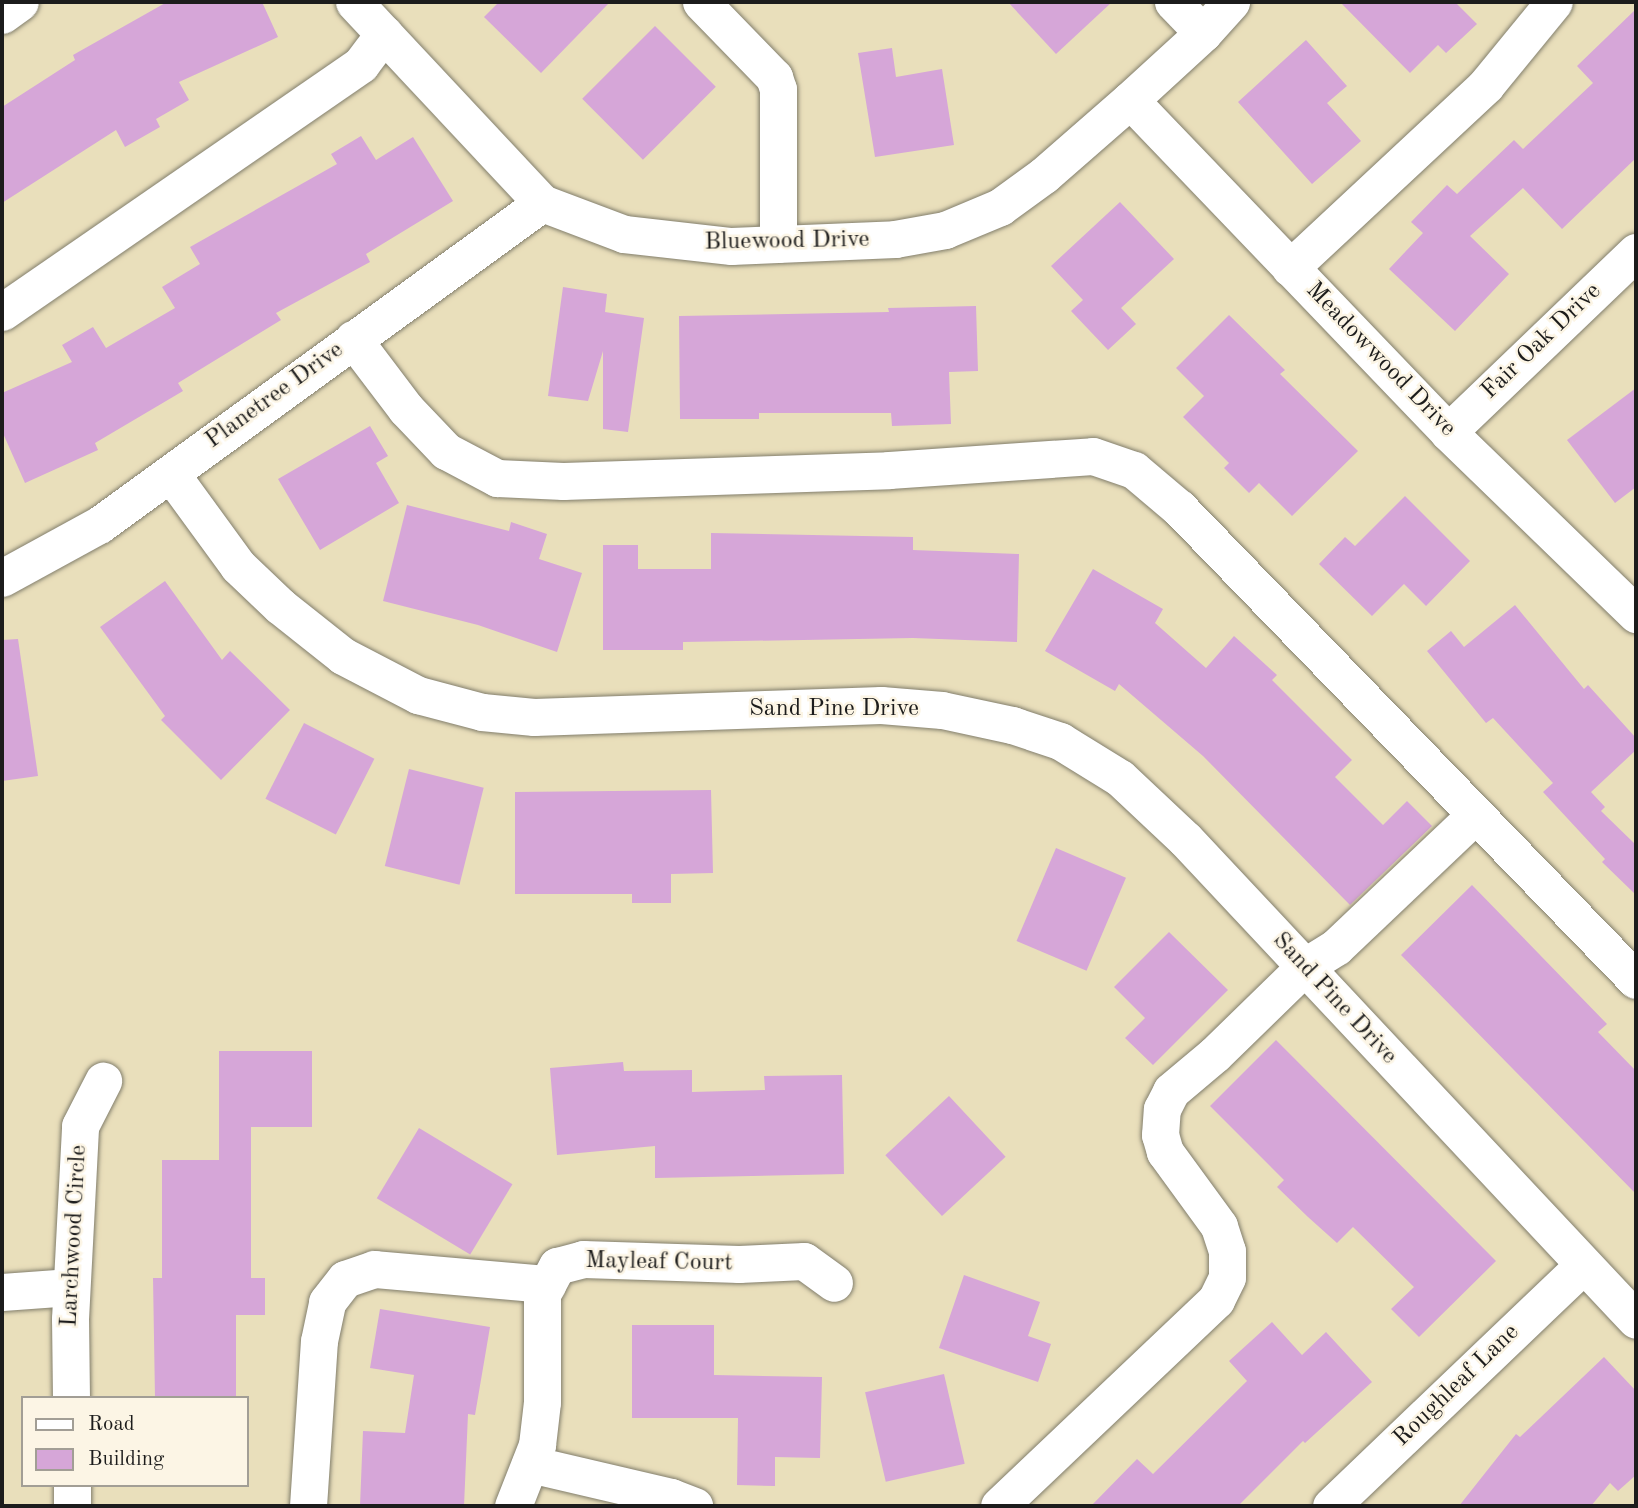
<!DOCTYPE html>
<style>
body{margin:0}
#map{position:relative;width:1638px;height:1508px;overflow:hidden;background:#e9dfbb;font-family:"Old Standard TT",serif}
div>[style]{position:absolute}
.building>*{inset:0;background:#d6a6d8;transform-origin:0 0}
.roads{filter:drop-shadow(0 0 2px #827e6c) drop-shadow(0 0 2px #827e6c)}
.minor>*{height:37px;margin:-18.5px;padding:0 18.5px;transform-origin:18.5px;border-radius:18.5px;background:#fff}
span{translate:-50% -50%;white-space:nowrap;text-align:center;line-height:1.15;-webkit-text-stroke:5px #fcf5e5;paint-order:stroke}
.street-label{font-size:24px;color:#1c1c1c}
.frame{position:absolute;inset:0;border:4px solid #1c1c1c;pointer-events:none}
.legend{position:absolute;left:21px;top:1396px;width:228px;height:91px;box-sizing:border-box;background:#fcf5e5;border:2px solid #a29e95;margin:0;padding:9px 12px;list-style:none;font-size:21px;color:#1c1c1c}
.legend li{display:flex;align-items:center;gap:14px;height:35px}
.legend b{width:35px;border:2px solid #a29e95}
</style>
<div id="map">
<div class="building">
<div style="clip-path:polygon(167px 2px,262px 2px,278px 37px,179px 82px,189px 100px,156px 119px,160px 127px,125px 147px,116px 130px,2px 203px,2px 107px,75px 60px,73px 55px)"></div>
<div style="clip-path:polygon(499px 2px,610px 2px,541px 73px,484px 17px)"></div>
<div style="clip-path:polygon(1008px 2px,1112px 2px,1056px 54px)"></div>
<div style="clip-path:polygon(1340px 2px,1455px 2px,1477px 24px,1446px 53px,1438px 45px,1410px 73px)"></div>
<div style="clip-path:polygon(1636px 9px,1636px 158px,1562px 229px,1523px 188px,1470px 236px,1509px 274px,1455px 331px,1389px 269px,1423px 233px,1411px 222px,1447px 185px,1457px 194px,1514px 140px,1523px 149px,1593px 83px,1577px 66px)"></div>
<div style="left:655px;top:26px;width:86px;height:103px;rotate:45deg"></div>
<div style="clip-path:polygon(1306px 40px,1347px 86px,1327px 103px,1361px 141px,1312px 184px,1238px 102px)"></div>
<div style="clip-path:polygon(892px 48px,896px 77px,942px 69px,954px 145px,875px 157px,858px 53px)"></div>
<div style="clip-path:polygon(361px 136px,376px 160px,413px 137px,453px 201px,366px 254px,370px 262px,276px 313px,281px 320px,178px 383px,183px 391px,95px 443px,98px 450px,25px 483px,2px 431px,2px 393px,72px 362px,62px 345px,93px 327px,106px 348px,175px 308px,162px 287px,200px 264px,190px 247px,337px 164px,331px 154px)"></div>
<div style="clip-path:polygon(1120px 202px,1174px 259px,1121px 308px,1136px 324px,1108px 350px,1071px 311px,1083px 300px,1051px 266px)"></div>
<div style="clip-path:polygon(563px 287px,607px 294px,605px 312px,644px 318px,628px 432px,603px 429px,603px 351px,588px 401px,548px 396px)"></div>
<div style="clip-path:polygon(976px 306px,978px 371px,949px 372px,951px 424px,892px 426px,891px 413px,759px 413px,759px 419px,680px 419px,679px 316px,889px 312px,888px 308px)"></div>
<div style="clip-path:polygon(1229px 315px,1285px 370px,1280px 374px,1358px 451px,1292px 516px,1259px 483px,1249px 493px,1224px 468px,1229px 463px,1183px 417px,1204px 396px,1176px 368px)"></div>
<div style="clip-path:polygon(1636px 388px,1636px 487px,1615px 503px,1567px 440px)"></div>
<div style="clip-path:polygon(370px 426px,388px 456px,376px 463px,399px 503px,320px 550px,278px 479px)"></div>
<div style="clip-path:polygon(1405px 496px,1470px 561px,1426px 606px,1404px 584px,1372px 616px,1319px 564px,1345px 537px,1355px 546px)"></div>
<div style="clip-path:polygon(407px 505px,509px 531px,511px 522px,547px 534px,539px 559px,582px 573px,557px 652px,478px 625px,383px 601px)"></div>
<div style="clip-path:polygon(711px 533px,913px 537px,913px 550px,1019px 554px,1017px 642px,913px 638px,683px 642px,683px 650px,603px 650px,603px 545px,638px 545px,638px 569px,711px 569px)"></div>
<div style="clip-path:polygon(1093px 569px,1163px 609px,1155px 623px,1206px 668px,1234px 636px,1277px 675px,1272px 680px,1352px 760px,1335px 777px,1383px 825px,1407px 801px,1432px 826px,1350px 905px,1203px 756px,1119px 684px,1115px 691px,1045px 651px)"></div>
<div style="clip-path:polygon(165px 581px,222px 660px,230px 651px,290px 710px,221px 780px,161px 720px,165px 716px,100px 627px)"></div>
<div style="clip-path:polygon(1515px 605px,1584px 689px,1588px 685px,1636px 738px,1636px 750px,1591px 792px,1605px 807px,1601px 811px,1636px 845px,1636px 895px,1602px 862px,1605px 859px,1543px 792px,1553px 783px,1493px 718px,1486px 723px,1427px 651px,1451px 631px,1464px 647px)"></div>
<div style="clip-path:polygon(18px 639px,38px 776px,2px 781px,2px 640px)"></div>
<div style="left:304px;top:723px;width:79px;height:85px;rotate:27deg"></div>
<div style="left:409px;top:769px;width:77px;height:100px;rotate:14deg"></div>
<div style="clip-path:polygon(711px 790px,713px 873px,671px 874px,671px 903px,632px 903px,632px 894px,515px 894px,515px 792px)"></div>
<div style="left:1056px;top:848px;width:76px;height:101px;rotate:23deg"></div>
<div style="clip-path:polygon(1472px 885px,1607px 1024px,1598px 1032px,1636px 1071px,1636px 1194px,1401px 955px)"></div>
<div style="clip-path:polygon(1169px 932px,1228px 990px,1153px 1065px,1125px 1038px,1145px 1018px,1114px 987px)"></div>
<div style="clip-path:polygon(1276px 1040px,1496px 1261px,1419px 1337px,1391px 1309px,1414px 1287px,1353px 1227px,1337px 1243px,1308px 1217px,1277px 1187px,1284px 1180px,1210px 1106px)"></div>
<div style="clip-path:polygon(219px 1051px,312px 1051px,312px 1127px,251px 1127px,251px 1278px,265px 1278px,265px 1315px,236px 1315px,236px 1398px,155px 1398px,153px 1278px,162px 1278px,162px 1160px,219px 1160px)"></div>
<div style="clip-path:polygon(623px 1062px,624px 1071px,692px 1070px,692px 1092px,765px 1090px,764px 1076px,842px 1075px,844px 1174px,655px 1178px,655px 1146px,557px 1155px,550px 1068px)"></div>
<div style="left:949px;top:1096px;width:83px;height:87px;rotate:47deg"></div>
<div style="left:419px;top:1128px;width:109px;height:82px;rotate:31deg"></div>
<div style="clip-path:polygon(964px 1275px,1040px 1302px,1028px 1336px,1051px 1344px,1038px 1382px,939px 1348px)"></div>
<div style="clip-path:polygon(380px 1309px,490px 1327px,475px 1415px,468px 1414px,464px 1506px,360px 1506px,363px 1431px,405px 1433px,414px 1375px,370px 1368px)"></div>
<div style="clip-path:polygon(1272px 1322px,1302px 1355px,1326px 1332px,1372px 1382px,1305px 1443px,1303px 1441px,1238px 1506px,1091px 1506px,1137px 1459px,1153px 1474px,1247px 1381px,1229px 1361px)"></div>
<div style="clip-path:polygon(632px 1325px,714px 1325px,714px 1375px,822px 1377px,820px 1458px,775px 1457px,775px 1486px,737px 1485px,738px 1418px,632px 1418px)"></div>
<div style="clip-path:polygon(1604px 1357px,1636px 1391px,1636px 1475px,1618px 1491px,1610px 1483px,1591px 1506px,1459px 1506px,1516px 1434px,1520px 1437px)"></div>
<div style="left:944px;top:1374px;width:92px;height:81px;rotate:77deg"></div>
</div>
<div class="roads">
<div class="minor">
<div style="left:354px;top:2px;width:275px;rotate:46.9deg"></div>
<div style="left:542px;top:203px;width:88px;rotate:20.7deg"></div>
<div style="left:624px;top:234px;width:108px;rotate:6.4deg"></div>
<div style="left:731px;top:246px;width:164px;rotate:-2.4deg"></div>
<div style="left:895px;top:239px;width:51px;rotate:-10.2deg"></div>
<div style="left:945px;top:230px;width:60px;rotate:-22.7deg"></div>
<div style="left:1000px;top:207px;width:54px;rotate:-36deg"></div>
<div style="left:1044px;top:175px;width:114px;rotate:-41.1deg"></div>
<div style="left:1130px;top:100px;width:99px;rotate:-42.5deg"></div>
<div style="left:1203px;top:33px;width:42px;rotate:-47.9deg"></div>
<div style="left:701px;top:2px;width:105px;rotate:45.8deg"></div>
<div style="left:774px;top:77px;width:13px;rotate:72deg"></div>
<div style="left:778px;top:89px;width:155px;rotate:90deg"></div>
<div style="left:1173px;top:2px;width:43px;rotate:45.9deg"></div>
<div style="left:2px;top:15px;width:22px;rotate:-36deg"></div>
<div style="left:1130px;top:100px;width:460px;rotate:46.2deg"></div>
<div style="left:1448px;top:432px;width:262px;rotate:44.1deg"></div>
<div style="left:1290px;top:268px;width:268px;rotate:-43deg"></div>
<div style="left:1486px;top:85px;width:107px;rotate:-50.7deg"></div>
<div style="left:2px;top:312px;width:436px;rotate:-34.6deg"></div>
<div style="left:361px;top:64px;width:38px;rotate:-53deg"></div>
<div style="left:353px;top:339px;width:88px;rotate:52.9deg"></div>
<div style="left:406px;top:409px;width:58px;rotate:46.4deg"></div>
<div style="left:446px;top:451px;width:58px;rotate:27.9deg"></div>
<div style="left:497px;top:478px;width:66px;rotate:2.6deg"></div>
<div style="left:563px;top:481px;width:326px;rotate:-1.9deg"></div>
<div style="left:889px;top:470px;width:204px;rotate:-3.9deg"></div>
<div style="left:1093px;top:456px;width:43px;rotate:18.9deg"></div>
<div style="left:1134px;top:470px;width:59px;rotate:40.2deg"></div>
<div style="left:1179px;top:508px;width:657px;rotate:45.93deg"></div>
<div style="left:1448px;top:432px;width:260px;rotate:-43.8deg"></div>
<div style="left:171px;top:474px;width:114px;rotate:53.9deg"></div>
<div style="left:238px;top:566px;width:58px;rotate:43.6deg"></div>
<div style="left:280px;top:606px;width:80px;rotate:38.4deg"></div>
<div style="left:343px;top:656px;width:85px;rotate:27.5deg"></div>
<div style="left:418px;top:695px;width:66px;rotate:14.9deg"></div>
<div style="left:482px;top:712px;width:52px;rotate:5.5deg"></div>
<div style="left:534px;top:717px;width:347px;rotate:-2deg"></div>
<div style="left:881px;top:705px;width:61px;rotate:4.7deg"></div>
<div style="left:942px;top:710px;width:72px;rotate:12.1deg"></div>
<div style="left:1012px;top:725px;width:51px;rotate:18.4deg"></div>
<div style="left:1060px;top:741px;width:70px;rotate:31.7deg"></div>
<div style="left:1120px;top:778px;width:89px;rotate:43.2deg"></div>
<div style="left:1185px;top:839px;width:659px;rotate:46.84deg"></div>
<div style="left:2px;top:578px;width:111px;rotate:-28.7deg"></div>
<div style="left:99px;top:525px;width:548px;rotate:-36.01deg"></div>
<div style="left:2px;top:1292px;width:69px;rotate:-4.1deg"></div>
<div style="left:71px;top:1398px;width:79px;rotate:-90.7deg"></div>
<div style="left:70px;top:1319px;width:193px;rotate:-87deg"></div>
<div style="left:80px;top:1126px;width:51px;rotate:-62.9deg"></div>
<div style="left:530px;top:1464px;width:145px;rotate:13.2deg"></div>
<div style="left:671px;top:1497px;width:25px;rotate:21deg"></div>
<div style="left:72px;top:1485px;width:21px;rotate:90deg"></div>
<div style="left:308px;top:1506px;width:165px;rotate:-86.2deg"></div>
<div style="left:319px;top:1341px;width:40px;rotate:-78deg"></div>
<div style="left:327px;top:1302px;width:29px;rotate:-52deg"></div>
<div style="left:345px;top:1279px;width:31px;rotate:-19deg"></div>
<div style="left:374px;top:1269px;width:174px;rotate:5deg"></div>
<div style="left:513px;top:1506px;width:66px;rotate:-68.5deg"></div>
<div style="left:537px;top:1445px;width:43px;rotate:-83.4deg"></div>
<div style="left:542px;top:1402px;width:108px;rotate:-90deg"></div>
<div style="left:542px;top:1294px;width:32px;rotate:-62deg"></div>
<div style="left:557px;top:1266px;width:27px;rotate:-15deg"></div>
<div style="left:583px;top:1259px;width:156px;rotate:1.8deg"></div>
<div style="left:739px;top:1264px;width:65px;rotate:-2.6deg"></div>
<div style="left:804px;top:1261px;width:37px;rotate:36deg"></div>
<div style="left:999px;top:1506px;width:299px;rotate:-43.5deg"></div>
<div style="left:1216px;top:1300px;width:25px;rotate:-64deg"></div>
<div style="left:1227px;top:1277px;width:26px;rotate:-90deg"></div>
<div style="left:1227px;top:1251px;width:26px;rotate:-108deg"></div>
<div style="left:1219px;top:1226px;width:92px;rotate:-126.1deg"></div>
<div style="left:1165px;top:1152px;width:18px;rotate:-106deg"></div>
<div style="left:1160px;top:1135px;width:26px;rotate:-86deg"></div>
<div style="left:1162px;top:1109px;width:20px;rotate:-63deg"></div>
<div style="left:1171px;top:1091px;width:57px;rotate:-40.1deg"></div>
<div style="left:1215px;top:1054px;width:124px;rotate:-44.3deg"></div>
<div style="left:1304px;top:967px;width:38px;rotate:-32deg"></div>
<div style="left:1336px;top:947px;width:192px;rotate:-43.5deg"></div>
<div style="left:1331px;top:1506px;width:347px;rotate:-43.7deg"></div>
</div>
</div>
<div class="street-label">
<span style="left:787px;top:242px;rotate:-1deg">Bluewood Drive</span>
<span style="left:1542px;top:342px;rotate:-44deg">Fair Oak Drive</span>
<span style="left:1380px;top:360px;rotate:46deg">Meadowwood Drive</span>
<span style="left:275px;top:396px;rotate:-36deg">Planetree Drive</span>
<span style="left:834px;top:710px">Sand Pine Drive</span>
<span style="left:1334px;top:999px;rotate:47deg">Sand Pine Drive</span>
<span style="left:75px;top:1236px;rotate:-87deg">Larchwood Circle</span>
<span style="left:659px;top:1263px;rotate:1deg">Mayleaf Court</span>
<span style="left:1457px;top:1386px;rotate:-44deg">Roughleaf Lane</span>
</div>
<div class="frame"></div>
<ul class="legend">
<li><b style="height:9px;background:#fff"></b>Road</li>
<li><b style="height:19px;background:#d6a6d8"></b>Building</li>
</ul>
</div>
